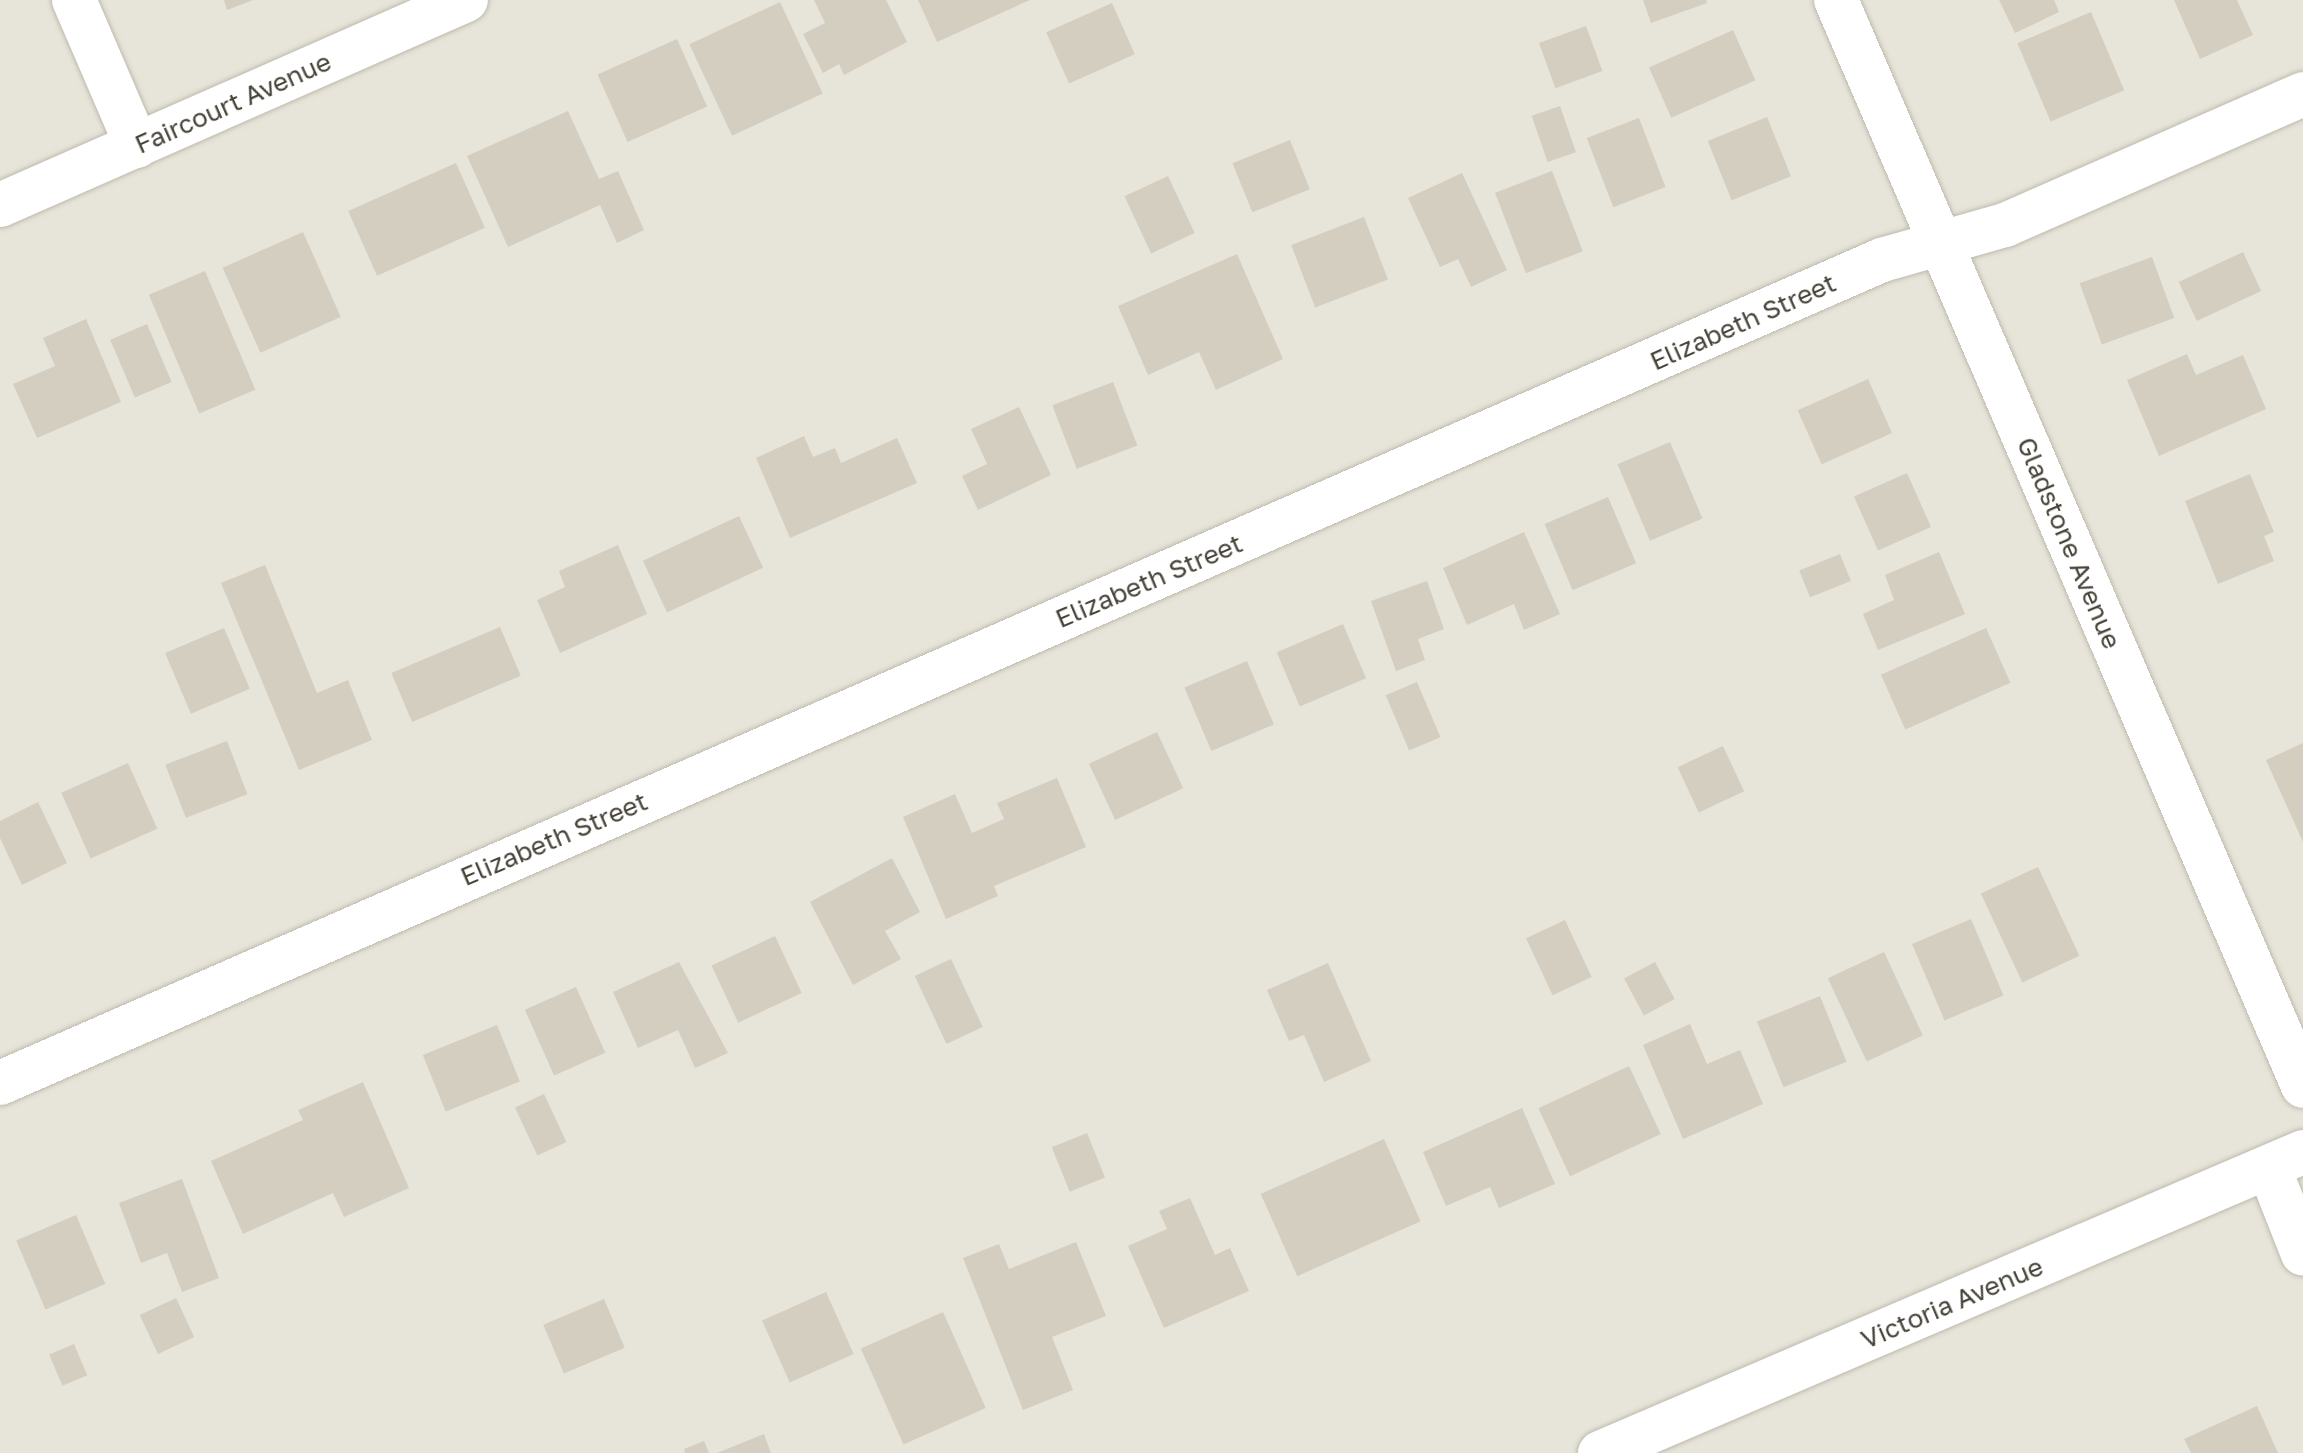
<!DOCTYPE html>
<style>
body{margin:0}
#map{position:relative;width:2303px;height:1453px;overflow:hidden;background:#f4f1eb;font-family:"Golos Text",sans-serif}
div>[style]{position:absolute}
.residential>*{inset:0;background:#e7e4d9;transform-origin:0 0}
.building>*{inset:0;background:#d4cec1;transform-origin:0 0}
.roads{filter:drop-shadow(0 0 2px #bebaae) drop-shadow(0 0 2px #bebaae)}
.minor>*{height:44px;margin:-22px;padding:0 22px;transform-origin:22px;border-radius:22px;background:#fff}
span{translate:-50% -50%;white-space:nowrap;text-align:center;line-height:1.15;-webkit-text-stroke:7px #fff;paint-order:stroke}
.street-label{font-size:26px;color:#474339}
</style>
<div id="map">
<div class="residential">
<div style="left:0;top:0;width:2303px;height:1453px"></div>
</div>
<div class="building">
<div style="clip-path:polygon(224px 0,253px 0,227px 10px)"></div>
<div style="clip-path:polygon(814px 0,886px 0,907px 42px,844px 75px,839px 64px,823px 73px,803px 34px,825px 23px)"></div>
<div style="clip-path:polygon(918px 0,1030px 0,937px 42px)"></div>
<div style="clip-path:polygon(1643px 0,1706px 0,1707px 3px,1651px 23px)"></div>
<div style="clip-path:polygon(1999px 0,2054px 0,2059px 12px,2015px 33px)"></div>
<div style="clip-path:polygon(2174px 0,2237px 0,2253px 35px,2200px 59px)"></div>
<div style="left:780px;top:2px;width:101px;height:100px;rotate:65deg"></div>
<div style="left:1112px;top:3px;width:56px;height:72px;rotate:66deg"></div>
<div style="left:2091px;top:12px;width:85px;height:80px;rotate:67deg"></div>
<div style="left:1586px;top:26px;width:48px;height:50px;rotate:70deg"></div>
<div style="left:1733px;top:30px;width:55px;height:92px;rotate:66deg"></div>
<div style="left:677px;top:39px;width:74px;height:87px;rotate:66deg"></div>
<div style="left:1560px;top:106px;width:49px;height:30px;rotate:71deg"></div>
<div style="clip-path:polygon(568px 111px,599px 179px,618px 171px,644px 230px,617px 243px,600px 205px,508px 247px,467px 156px)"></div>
<div style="left:1767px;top:117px;width:64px;height:64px;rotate:68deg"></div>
<div style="left:1639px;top:118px;width:74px;height:56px;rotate:69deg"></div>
<div style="left:1290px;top:140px;width:53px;height:62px;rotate:68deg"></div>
<div style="left:456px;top:163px;width:71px;height:118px;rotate:66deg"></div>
<div style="left:1552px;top:171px;width:86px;height:61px;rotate:69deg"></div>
<div style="clip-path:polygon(1462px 173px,1507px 270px,1471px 287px,1458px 259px,1440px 267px,1408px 198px)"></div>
<div style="left:1168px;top:176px;width:63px;height:48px;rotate:65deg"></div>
<div style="left:1364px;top:217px;width:67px;height:78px;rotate:69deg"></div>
<div style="left:303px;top:232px;width:93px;height:88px;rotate:66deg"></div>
<div style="left:2243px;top:252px;width:43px;height:71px;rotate:65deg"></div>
<div style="clip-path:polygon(1237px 254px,1283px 359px,1216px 390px,1199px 352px,1148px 375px,1118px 306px)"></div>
<div style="left:2152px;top:257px;width:65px;height:77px;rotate:70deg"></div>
<div style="left:205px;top:271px;width:129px;height:61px;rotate:67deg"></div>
<div style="clip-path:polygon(86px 319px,121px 402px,37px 438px,13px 384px,55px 366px,43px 338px)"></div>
<div style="left:147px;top:324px;width:63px;height:40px;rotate:67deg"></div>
<div style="clip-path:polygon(2187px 354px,2196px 375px,2243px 355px,2266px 409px,2159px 456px,2127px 380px)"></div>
<div style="left:1868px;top:379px;width:59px;height:77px;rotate:66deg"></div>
<div style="left:1113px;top:382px;width:68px;height:65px;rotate:69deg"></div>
<div style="clip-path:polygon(1019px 407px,1051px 475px,978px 510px,962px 476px,987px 464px,971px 429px)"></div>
<div style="clip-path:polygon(804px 436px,813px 457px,835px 448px,841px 463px,897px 438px,917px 483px,790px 538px,756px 458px)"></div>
<div style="left:1670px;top:442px;width:83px;height:57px;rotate:67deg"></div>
<div style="left:1907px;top:473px;width:59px;height:58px;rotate:66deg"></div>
<div style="clip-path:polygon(2250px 474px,2274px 532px,2264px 536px,2274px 561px,2218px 584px,2185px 501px)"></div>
<div style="left:1608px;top:497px;width:72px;height:69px;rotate:67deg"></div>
<div style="left:739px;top:516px;width:57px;height:106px;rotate:65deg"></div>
<div style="clip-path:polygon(1524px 532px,1560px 614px,1524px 630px,1514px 604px,1467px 625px,1443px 568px)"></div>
<div style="clip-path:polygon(618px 545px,647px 614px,560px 653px,537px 600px,565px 587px,559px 571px)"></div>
<div style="clip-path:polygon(1939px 552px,1965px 614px,1878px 650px,1863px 614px,1894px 600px,1885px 575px)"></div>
<div style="left:1840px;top:554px;width:29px;height:44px;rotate:68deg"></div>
<div style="clip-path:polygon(265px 565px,317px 693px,348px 680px,372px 740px,299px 770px,221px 583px)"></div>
<div style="clip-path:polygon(1427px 581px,1444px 629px,1418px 639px,1425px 660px,1396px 671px,1371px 601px)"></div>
<div style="left:1343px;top:624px;width:59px;height:72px;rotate:67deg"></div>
<div style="left:500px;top:627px;width:53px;height:118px;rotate:67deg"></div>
<div style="left:224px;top:628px;width:66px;height:64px;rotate:67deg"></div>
<div style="left:1986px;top:628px;width:60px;height:115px;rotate:66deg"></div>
<div style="left:1247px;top:661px;width:69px;height:68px;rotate:67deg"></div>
<div style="left:1417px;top:682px;width:60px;height:34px;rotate:67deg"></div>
<div style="left:1157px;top:732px;width:62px;height:75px;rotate:65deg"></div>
<div style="left:227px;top:741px;width:57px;height:66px;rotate:69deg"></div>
<div style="clip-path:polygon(2303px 743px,2303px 842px,2266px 760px)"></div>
<div style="left:1723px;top:746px;width:50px;height:50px;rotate:65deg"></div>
<div style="left:128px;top:763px;width:72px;height:73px;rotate:66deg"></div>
<div style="clip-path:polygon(1057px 778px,1086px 847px,994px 886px,998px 896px,946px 919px,903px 817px,955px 794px,972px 833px,1004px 819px,997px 803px)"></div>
<div style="clip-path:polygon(38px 802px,67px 863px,22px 885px,0 838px,0 821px)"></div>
<div style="clip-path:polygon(892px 858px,920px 912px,885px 931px,901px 959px,853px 985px,810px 902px)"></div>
<div style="left:2038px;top:867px;width:98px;height:63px;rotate:65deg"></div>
<div style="left:1971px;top:919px;width:83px;height:64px;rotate:67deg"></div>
<div style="left:1565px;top:920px;width:63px;height:43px;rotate:65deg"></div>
<div style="left:775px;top:936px;width:63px;height:70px;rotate:65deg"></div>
<div style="left:1884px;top:952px;width:92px;height:62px;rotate:65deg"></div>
<div style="left:951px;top:959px;width:75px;height:40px;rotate:65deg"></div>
<div style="clip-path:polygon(679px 962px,728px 1053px,695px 1068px,678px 1030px,638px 1048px,613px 992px)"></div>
<div style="left:1655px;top:962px;width:42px;height:35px;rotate:62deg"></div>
<div style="clip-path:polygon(1328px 963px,1371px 1061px,1324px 1082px,1304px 1035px,1289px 1041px,1267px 990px)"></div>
<div style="left:576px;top:987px;width:72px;height:56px;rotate:66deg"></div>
<div style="left:1820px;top:996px;width:71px;height:68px;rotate:68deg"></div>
<div style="clip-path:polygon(1690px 1024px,1707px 1064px,1740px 1050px,1763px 1104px,1683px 1139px,1643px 1045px)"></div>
<div style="left:497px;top:1025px;width:61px;height:80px;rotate:68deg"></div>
<div style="left:1629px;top:1066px;width:75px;height:100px;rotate:65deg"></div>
<div style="clip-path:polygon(363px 1082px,409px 1188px,344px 1217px,333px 1193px,243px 1234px,211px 1161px,303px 1120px,298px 1110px)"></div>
<div style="left:544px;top:1094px;width:53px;height:32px;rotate:65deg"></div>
<div style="clip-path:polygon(1522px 1108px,1555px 1184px,1499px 1208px,1490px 1187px,1446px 1206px,1423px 1152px)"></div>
<div style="left:1087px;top:1133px;width:48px;height:38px;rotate:68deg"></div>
<div style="left:1384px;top:1139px;width:90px;height:135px;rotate:66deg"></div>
<div style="clip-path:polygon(182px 1179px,219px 1278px,182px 1292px,167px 1253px,141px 1263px,119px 1203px)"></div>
<div style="clip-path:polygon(1190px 1198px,1215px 1255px,1230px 1248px,1249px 1291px,1164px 1328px,1128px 1246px,1167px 1229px,1159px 1211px)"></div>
<div style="left:76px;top:1215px;width:75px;height:65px;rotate:67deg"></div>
<div style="clip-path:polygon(1076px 1242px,1106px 1316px,1052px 1337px,1073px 1390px,1023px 1410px,963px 1258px,999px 1244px,1009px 1269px)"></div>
<div style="left:826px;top:1292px;width:68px;height:70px;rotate:66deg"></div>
<div style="left:176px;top:1298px;width:43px;height:40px;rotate:65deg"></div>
<div style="left:604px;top:1299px;width:53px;height:66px;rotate:67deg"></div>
<div style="left:943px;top:1312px;width:105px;height:90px;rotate:66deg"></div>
<div style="left:74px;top:1344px;width:34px;height:27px;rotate:67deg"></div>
<div style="clip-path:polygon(2257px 1406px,2278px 1453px,2191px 1453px,2184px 1439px)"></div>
<div style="clip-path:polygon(764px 1434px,771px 1453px,717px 1453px)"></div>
<div style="clip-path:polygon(704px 1441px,709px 1453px,685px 1453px,684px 1449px)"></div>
</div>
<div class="roads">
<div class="minor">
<div style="left:74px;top:0;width:159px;rotate:66.7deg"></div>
<div style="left:1836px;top:0;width:1182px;rotate:66.73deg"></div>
<div style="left:0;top:205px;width:509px;rotate:-23.75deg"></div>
<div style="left:0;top:1083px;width:2054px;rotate:-23.62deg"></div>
<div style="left:1882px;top:260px;width:128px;rotate:-15.9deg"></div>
<div style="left:2005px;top:225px;width:326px;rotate:-23.7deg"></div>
<div style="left:2269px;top:1168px;width:92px;rotate:68.4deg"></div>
<div style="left:1600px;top:1453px;width:765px;rotate:-23.18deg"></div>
</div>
</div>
<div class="street-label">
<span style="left:233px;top:103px;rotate:-24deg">Faircourt Avenue</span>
<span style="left:1743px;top:322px;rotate:-24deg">Elizabeth Street</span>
<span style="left:2069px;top:543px;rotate:67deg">Gladstone Avenue</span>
<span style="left:1149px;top:581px;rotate:-23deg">Elizabeth Street</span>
<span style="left:554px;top:839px;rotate:-23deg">Elizabeth Street</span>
<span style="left:1952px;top:1303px;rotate:-23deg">Victoria Avenue</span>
</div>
</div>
